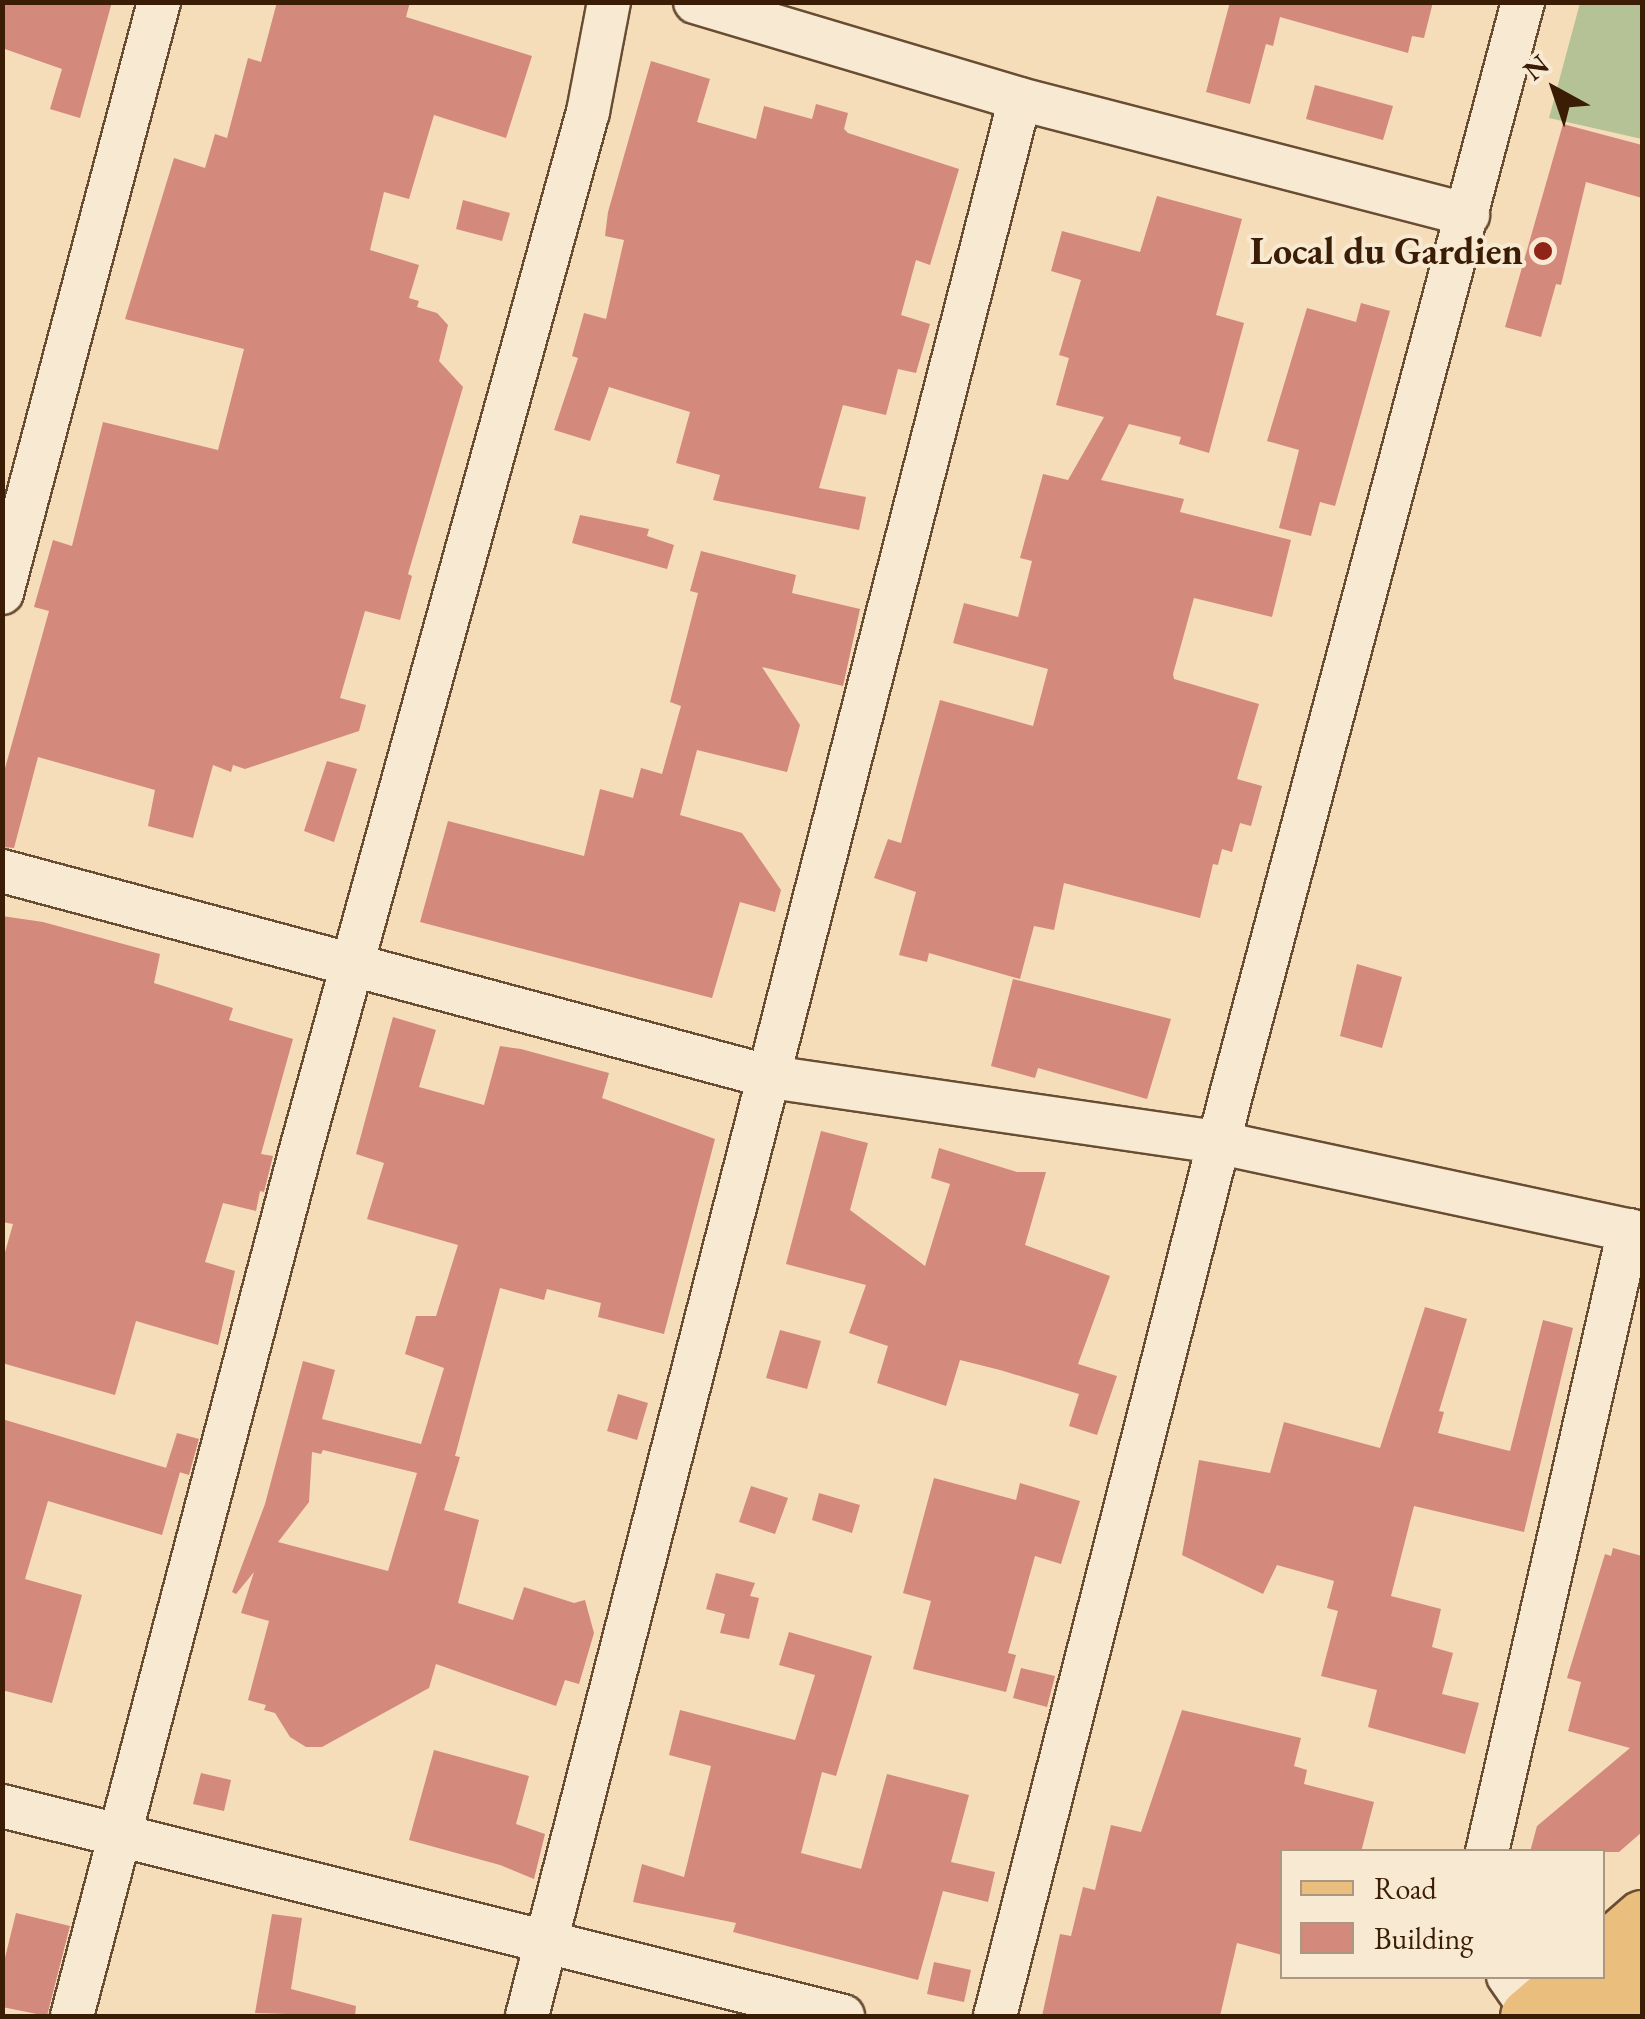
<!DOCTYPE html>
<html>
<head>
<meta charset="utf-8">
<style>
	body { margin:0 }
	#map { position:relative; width:1645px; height:2019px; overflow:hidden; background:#f5ddba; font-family:"EB Garamond",serif }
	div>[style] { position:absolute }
	.green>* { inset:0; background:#b5c295 }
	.building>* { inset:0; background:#d3897c }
	.roads { filter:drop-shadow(2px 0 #694d32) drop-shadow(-2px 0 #694d32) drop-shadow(0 2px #694d32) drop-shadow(0 -2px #694d32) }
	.minor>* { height:42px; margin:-21px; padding:0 21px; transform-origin:21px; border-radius:21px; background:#f8e9d2 }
	.primary>* { height:55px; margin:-27.5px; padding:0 27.5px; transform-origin:27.5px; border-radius:27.5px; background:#eabe7d }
	.dots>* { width:28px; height:28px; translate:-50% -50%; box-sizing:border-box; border:5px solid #f8e9d2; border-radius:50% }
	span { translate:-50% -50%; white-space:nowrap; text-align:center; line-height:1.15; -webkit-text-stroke:8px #f8e9d2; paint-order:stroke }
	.poi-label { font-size:38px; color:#3a1d04; font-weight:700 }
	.right { translate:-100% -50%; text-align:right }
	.frame { position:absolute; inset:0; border:5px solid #3a1d04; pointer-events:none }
	.legend { position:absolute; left:1280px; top:1849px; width:325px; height:130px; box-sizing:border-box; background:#f8e9d2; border:2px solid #ac9780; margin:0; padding:12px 18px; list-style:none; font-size:30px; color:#3a1d04 }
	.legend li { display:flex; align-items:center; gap:20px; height:50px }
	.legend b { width:50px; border:2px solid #ac9780 }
	.north { position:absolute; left:1505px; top:40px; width:100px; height:100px; -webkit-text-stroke:8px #f8e9d2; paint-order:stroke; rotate:320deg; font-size:28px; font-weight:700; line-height:40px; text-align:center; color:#3a1d04 }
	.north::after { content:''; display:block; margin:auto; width:35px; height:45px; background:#3a1d04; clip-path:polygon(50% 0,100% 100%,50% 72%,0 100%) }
</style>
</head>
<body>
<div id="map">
	<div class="green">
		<i style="clip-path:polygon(1580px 3px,1642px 3px,1642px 139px,1549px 118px)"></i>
	</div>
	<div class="building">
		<i style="clip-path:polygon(2px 2px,112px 2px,80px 118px,50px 109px,62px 69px,2px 48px)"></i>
		<i style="clip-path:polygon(277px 2px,410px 2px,406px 17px,532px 56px,506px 138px,434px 115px,409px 199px,384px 192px,370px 250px,419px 265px,409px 298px,419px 301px,417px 307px,437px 313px,448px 325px,439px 361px,463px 387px,408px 574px,412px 576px,400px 620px,365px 611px,340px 698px,366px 705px,359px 731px,245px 769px,233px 765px,231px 772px,213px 765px,193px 838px,148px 826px,155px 790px,38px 757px,14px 848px,2px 847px,2px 779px,49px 611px,34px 607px,53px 540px,72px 546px,103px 422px,218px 450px,244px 349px,125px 319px,174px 158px,205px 168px,215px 134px,227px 138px,248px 58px,261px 62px)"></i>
		<i style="clip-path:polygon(1230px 2px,1433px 2px,1424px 38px,1412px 36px,1408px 53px,1280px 17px,1273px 46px,1266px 44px,1250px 104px,1206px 92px)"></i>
		<i style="clip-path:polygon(651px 61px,710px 79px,697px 122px,756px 139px,764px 106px,812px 119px,816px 104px,848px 113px,844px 129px,848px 133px,959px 169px,930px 265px,916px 260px,901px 315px,930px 324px,916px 373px,898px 369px,886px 415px,843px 405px,819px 488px,866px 497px,859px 530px,713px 500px,720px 475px,676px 463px,690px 412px,609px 387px,590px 441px,554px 430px,578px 358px,572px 356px,584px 313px,606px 319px,624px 240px,605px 236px,608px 212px)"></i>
		<i style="clip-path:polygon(1315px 85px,1393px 106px,1383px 140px,1306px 119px)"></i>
		<i style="clip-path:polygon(1563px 124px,1642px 145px,1642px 198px,1586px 182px,1561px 285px,1556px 284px,1541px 337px,1505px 327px)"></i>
		<i style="clip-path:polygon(1157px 196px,1242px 219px,1216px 315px,1244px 323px,1209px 453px,1179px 444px,1181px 437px,1129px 424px,1101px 480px,1184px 499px,1180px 512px,1291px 540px,1272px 617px,1194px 598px,1173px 674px,1174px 679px,1259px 704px,1237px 779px,1262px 786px,1251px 826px,1240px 823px,1232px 852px,1222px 849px,1218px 865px,1213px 864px,1200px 918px,1064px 883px,1054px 930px,1034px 926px,1020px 979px,929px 953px,927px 962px,899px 955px,916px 892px,874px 878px,888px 839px,901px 843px,940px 700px,1033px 726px,1048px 669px,953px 643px,964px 603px,1018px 617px,1032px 561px,1020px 558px,1043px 474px,1068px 480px,1104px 417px,1056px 405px,1069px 358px,1059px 355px,1081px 280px,1051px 271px,1062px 231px,1140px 252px)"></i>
		<i style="clip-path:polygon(463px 200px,510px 213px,502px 241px,456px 229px)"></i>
		<i style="clip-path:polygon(1361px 303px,1390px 311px,1335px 506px,1320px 502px,1311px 536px,1279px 528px,1299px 450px,1267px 441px,1307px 308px,1356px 322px)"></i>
		<i style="clip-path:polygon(580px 515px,649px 529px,647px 536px,674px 545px,667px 569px,572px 543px)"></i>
		<i style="clip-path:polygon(701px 551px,796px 575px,792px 593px,860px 609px,843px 686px,762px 667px,800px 725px,787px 772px,697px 750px,680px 815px,742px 833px,781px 890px,775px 912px,740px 902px,712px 998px,420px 922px,448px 821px,584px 856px,600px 789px,633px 798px,641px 768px,662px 774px,681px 706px,670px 702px,698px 593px,690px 591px)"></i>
		<i style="clip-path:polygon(327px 761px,357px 769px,334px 842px,304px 831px)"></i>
		<i style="clip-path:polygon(2px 916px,43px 922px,160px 954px,154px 983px,233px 1008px,229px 1020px,293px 1039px,261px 1154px,273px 1156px,264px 1192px,260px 1191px,256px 1211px,223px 1203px,205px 1262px,235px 1271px,218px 1345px,136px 1321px,115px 1395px,2px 1363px,2px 1263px,13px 1224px,2px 1222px)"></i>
		<i style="clip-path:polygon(1357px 964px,1402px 977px,1382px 1048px,1340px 1036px)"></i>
		<i style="clip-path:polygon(1013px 979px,1171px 1019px,1147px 1099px,1038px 1068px,1035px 1078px,991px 1066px)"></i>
		<i style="clip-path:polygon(evenodd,393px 1017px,436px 1030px,419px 1087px,484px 1105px,500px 1046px,521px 1049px,609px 1073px,602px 1098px,715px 1139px,664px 1334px,598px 1317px,601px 1303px,547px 1289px,544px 1300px,500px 1288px,455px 1456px,460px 1457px,444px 1510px,479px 1520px,458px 1603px,513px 1620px,524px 1587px,574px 1603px,585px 1600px,594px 1633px,579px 1684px,565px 1680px,556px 1706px,436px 1664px,429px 1688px,322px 1747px,306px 1747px,290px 1737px,275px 1713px,264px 1710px,266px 1705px,248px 1700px,269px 1621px,241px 1613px,254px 1572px,236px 1594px,232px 1592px,265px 1504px,303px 1361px,335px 1370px,322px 1419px,421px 1444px,444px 1368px,405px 1354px,416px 1316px,436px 1316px,458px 1245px,367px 1219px,384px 1163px,356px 1154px,393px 1017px,323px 1450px,417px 1473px,388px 1571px,278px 1542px,309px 1502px,312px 1452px,321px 1454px,323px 1450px)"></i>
		<i style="clip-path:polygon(821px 1131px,868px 1143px,850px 1210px,925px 1266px,950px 1184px,931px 1178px,939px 1148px,1017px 1172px,1046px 1172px,1025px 1245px,1110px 1276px,1078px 1364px,1117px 1376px,1097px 1435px,1069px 1426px,1079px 1394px,1000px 1370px,960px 1360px,946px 1406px,877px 1383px,888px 1346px,849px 1333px,866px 1285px,786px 1264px)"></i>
		<i style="clip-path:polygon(1425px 1307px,1467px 1319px,1439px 1411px,1444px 1412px,1438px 1433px,1510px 1451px,1543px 1320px,1573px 1328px,1524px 1532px,1414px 1506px,1391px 1596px,1441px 1609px,1432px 1647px,1453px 1653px,1442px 1694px,1479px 1703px,1465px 1754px,1368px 1727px,1377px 1690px,1321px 1676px,1338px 1611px,1327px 1608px,1334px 1581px,1277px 1565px,1263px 1594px,1182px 1555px,1199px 1460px,1270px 1473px,1284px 1422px,1380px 1448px)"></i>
		<i style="clip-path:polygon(780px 1330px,821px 1341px,807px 1389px,766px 1378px)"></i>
		<i style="clip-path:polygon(618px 1394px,648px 1403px,637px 1440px,607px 1431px)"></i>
		<i style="clip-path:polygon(2px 1419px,180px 1472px,162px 1535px,48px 1501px,25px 1579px,82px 1595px,52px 1703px,2px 1690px)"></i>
		<i style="clip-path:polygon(177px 1433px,199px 1439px,189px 1475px,166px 1468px)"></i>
		<i style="clip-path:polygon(934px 1478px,1016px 1500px,1020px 1483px,1080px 1501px,1061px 1564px,1035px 1556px,1008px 1653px,1016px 1655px,1006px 1692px,913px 1669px,931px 1601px,903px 1593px)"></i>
		<i style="clip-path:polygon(751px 1486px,788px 1498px,775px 1534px,739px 1522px)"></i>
		<i style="clip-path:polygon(819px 1493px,860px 1505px,852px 1533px,812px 1520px)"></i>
		<i style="clip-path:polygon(1613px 1548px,1642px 1556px,1642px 1832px,1619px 1852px,1530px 1852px,1537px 1826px,1630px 1748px,1568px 1731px,1581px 1682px,1567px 1678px,1605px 1554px,1611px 1556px)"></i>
		<i style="clip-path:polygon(716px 1573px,755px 1583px,750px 1596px,759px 1598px,749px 1639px,720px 1633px,725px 1614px,706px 1609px)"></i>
		<i style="clip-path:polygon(789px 1632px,872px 1656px,836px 1776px,822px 1772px,801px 1853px,861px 1869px,887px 1774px,969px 1795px,951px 1862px,995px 1872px,988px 1902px,943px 1891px,918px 1980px,733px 1932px,736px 1923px,633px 1902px,642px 1864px,684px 1877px,711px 1766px,669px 1755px,680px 1710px,795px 1740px,815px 1675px,779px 1665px)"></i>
		<i style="clip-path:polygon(1021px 1668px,1055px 1676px,1047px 1707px,1013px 1698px)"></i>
		<i style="clip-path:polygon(1182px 1710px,1301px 1738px,1294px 1766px,1307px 1770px,1304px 1784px,1374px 1802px,1361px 1852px,1282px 1852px,1282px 1955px,1237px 1943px,1220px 2016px,1042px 2016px,1060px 1934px,1071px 1936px,1083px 1887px,1095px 1890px,1111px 1825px,1141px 1832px)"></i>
		<i style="clip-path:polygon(434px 1750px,529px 1776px,516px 1824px,545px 1834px,534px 1879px,500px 1865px,409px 1840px)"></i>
		<i style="clip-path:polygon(201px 1773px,231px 1780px,224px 1811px,193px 1804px)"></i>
		<i style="clip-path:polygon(16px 1913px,70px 1926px,47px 2016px,2px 2007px,2px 1970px)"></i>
		<i style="clip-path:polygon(272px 1914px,302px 1918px,291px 1989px,356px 2006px,355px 2016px,255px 2013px)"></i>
		<i style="clip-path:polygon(934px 1962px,971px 1970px,964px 2002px,927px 1994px)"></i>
	</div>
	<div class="roads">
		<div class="minor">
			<i style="left:695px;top:2px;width:339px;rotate:16.6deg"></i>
			<i style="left:1020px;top:99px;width:463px;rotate:14.5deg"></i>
			<i style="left:2px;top:593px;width:611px;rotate:-75.12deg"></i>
			<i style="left:2px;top:871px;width:796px;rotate:15deg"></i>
			<i style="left:771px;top:1077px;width:455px;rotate:8.3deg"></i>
			<i style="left:1221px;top:1143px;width:431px;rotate:12.1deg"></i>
			<i style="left:2px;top:1806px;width:867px;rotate:14.02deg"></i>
			<i style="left:1487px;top:1852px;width:638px;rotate:-77.14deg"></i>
			<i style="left:1508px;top:1976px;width:44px;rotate:55.2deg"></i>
			<i style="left:72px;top:2016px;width:893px;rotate:-75.2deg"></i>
			<i style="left:300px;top:1153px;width:1080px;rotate:-74.54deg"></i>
			<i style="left:588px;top:112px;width:112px;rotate:-79.2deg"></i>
			<i style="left:527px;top:2016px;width:1979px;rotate:-75.58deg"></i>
			<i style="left:995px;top:2016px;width:955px;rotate:-75.63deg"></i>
			<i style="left:1232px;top:1091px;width:1127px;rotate:-75.04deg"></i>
		</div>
		<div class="primary">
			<i style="left:1602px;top:1953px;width:53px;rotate:-41.2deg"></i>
			<i style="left:1528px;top:2016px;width:62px;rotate:-40.4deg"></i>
			<i style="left:1598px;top:2016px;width:58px;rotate:-40.8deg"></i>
		</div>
	</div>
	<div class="dots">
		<i style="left:1543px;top:251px;background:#8f2418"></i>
	</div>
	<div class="poi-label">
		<span class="right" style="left:1523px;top:251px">Local du Gardien</span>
	</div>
	<div class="frame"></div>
	<ul class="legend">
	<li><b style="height:12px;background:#eabe7d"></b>Road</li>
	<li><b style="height:28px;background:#d3897c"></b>Building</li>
	</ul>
	<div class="north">N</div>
</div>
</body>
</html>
